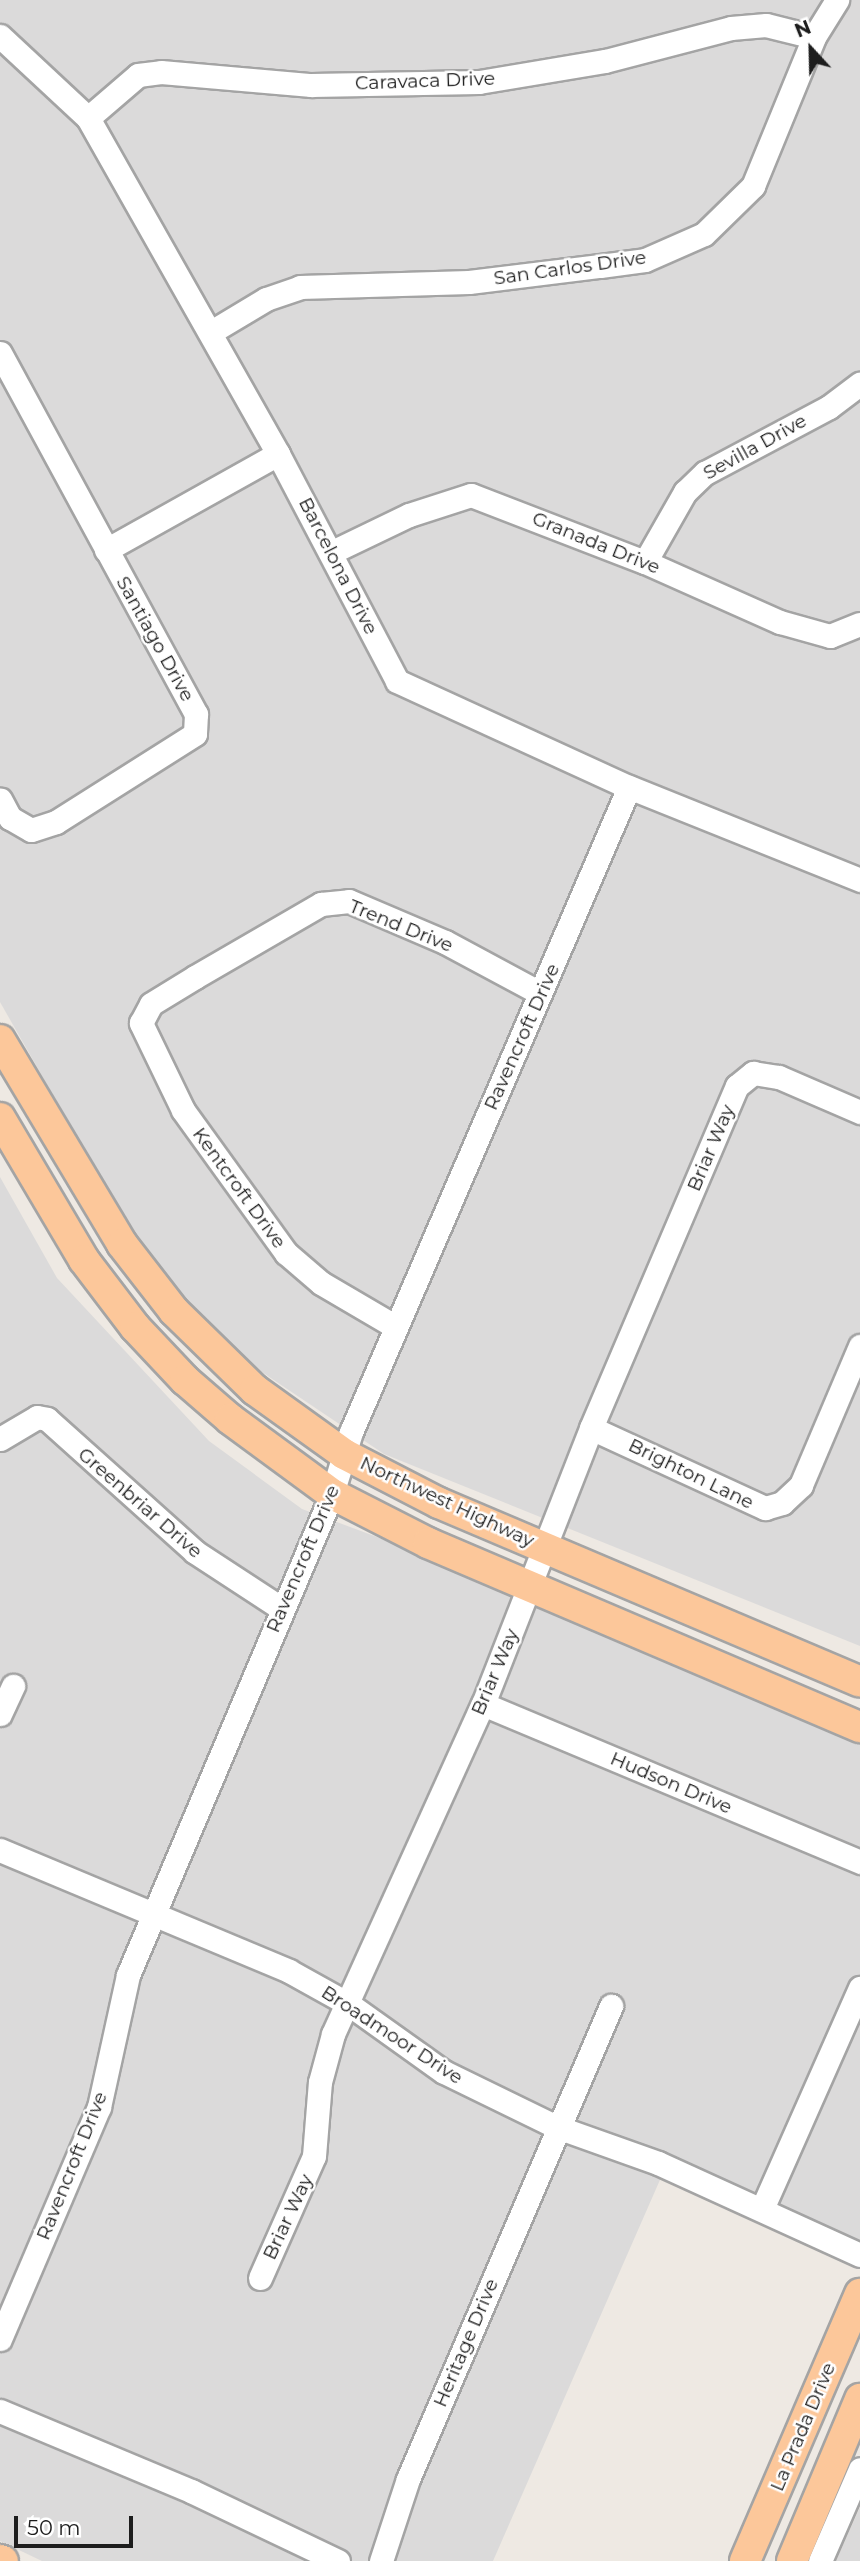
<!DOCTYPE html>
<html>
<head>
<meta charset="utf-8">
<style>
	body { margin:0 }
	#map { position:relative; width:860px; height:2561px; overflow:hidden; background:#eee9e3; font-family:Montserrat,sans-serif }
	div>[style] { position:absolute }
	.residential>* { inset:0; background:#dbdada }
	.roads { filter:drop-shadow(2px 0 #a4a4a4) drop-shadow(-2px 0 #a4a4a4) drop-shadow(0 2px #a4a4a4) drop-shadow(0 -2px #a4a4a4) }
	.minor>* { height:23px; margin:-11.5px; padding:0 11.5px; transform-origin:11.5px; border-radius:11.5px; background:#fff }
	.major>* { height:30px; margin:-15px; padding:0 15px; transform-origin:15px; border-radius:15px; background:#fcc79a }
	span { translate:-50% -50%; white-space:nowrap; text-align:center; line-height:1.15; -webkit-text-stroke:5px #fff; paint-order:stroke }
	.street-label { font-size:19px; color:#1d1d1d }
	.north { position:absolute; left:776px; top:14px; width:70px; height:70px; -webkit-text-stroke:5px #fff; paint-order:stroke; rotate:338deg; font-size:19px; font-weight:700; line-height:28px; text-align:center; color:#1d1d1d }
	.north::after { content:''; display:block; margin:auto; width:24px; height:32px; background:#1d1d1d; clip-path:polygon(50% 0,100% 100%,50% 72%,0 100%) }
	.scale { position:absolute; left:14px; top:2516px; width:119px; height:32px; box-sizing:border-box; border:4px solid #1d1d1d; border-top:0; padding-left:9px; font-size:21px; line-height:24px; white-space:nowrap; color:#1d1d1d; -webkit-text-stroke:5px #fff; paint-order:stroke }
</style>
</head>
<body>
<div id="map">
	<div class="residential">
		<i style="clip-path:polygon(0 0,860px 0,860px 1646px,384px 1454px,247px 1362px,174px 1290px,127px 1225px,0 1002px)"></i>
		<i style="clip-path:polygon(0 1177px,57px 1278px,209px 1441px,302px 1509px,401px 1546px,860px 1743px,860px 2241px,670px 2157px,493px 2561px,42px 2561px,0 2541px)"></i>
		<i style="clip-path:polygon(860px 2507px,860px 2561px,836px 2561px)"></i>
	</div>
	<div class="roads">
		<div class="minor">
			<i style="left:0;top:36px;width:120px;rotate:43deg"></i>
			<i style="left:88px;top:118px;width:386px;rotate:60.5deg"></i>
			<i style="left:278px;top:454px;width:256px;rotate:62.3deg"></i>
			<i style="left:397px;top:681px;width:255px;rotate:24.6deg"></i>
			<i style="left:629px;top:787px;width:249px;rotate:21.9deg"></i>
			<i style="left:88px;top:118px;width:66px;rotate:-40.7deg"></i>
			<i style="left:138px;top:75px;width:23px;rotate:-7deg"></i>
			<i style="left:161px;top:72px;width:151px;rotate:5deg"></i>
			<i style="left:311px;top:85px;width:168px;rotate:-1deg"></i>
			<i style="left:479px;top:82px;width:128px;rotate:-9.5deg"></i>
			<i style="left:605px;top:61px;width:130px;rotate:-14.7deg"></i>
			<i style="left:731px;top:28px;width:35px;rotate:-5deg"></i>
			<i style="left:766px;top:25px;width:49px;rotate:14deg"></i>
			<i style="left:211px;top:332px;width:64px;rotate:-31deg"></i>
			<i style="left:266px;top:299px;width:36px;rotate:-19deg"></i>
			<i style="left:300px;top:287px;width:169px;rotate:-1.7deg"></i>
			<i style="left:469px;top:282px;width:132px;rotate:-7deg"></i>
			<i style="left:600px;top:266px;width:45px;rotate:-7.6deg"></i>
			<i style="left:645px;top:260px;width:64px;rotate:-23.8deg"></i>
			<i style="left:704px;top:234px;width:69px;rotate:-44.4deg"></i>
			<i style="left:753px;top:186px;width:161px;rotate:-67.7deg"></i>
			<i style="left:814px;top:37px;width:44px;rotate:-58.1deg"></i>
			<i style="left:0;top:353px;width:411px;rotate:61.5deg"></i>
			<i style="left:196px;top:714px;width:20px;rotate:93deg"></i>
			<i style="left:195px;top:734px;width:165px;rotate:147.7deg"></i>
			<i style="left:56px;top:822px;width:26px;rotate:162deg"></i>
			<i style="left:31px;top:830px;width:24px;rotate:-150deg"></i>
			<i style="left:10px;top:818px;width:21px;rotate:-118deg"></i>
			<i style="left:106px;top:550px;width:197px;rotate:-29.2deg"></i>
			<i style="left:332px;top:552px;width:85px;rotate:-25.7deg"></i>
			<i style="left:409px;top:515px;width:65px;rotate:-17.9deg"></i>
			<i style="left:471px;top:495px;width:186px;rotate:21.1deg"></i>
			<i style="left:645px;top:562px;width:148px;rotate:24deg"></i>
			<i style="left:780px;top:622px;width:52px;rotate:15.6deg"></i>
			<i style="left:830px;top:636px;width:32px;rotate:-22deg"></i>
			<i style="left:645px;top:562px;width:81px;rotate:-60.3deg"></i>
			<i style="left:685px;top:492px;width:28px;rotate:-44deg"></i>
			<i style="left:705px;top:473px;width:140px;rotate:-28deg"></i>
			<i style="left:829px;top:407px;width:39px;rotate:-37deg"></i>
			<i style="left:396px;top:1327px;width:87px;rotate:-149.6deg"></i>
			<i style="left:321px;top:1283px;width:46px;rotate:-139.4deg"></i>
			<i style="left:286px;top:1253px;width:176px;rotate:-125.8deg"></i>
			<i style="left:183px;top:1110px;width:97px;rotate:-115.8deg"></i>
			<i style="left:141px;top:1023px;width:21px;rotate:-62deg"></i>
			<i style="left:151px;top:1004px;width:52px;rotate:-31.5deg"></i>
			<i style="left:195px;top:977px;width:146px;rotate:-30.1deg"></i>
			<i style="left:321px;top:904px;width:28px;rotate:-6deg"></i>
			<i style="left:349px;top:901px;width:104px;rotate:23.1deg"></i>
			<i style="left:445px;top:942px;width:108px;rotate:28.2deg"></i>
			<i style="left:591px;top:1428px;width:192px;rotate:24.7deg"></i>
			<i style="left:765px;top:1508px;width:18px;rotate:-16deg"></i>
			<i style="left:782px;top:1503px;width:26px;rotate:-43deg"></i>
			<i style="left:801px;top:1485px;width:151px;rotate:-67deg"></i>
			<i style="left:0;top:1439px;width:43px;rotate:-30.7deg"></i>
			<i style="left:37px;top:1417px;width:10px;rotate:11deg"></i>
			<i style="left:47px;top:1419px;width:199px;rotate:41.9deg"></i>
			<i style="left:195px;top:1552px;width:104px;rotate:33.2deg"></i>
			<i style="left:483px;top:1704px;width:409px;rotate:22.7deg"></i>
			<i style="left:0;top:1714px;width:31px;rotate:-65deg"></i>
			<i style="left:0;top:1850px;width:313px;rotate:22.7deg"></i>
			<i style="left:289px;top:1971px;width:70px;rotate:29.1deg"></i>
			<i style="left:350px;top:2005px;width:115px;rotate:35.5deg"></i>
			<i style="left:444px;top:2072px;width:126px;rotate:26deg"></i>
			<i style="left:557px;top:2127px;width:107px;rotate:19.6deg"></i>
			<i style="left:658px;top:2163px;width:222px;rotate:24.5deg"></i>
			<i style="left:762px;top:2209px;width:242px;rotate:-66.1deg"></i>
			<i style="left:260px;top:2278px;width:133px;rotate:-66.1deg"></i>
			<i style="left:314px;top:2156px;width:74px;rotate:-85.4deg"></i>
			<i style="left:320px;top:2082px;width:50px;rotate:-74.8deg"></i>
			<i style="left:333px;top:2034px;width:362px;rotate:-65.6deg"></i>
			<i style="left:483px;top:1704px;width:296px;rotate:-68.6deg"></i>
			<i style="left:591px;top:1428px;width:372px;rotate:-66.9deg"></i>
			<i style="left:737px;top:1086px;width:21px;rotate:-39deg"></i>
			<i style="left:753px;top:1073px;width:26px;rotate:9deg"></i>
			<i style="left:779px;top:1077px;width:88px;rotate:23.4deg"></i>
			<i style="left:0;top:2339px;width:252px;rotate:-66.9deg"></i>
			<i style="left:99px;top:2107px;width:135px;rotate:-77.6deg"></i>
			<i style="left:128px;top:1975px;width:522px;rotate:-67.02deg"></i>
			<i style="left:332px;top:1494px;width:65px;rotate:-73deg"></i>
			<i style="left:351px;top:1432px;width:702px;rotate:-66.68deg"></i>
			<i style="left:0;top:2411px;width:207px;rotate:22.7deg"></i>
			<i style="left:191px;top:2491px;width:163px;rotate:25.5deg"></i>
			<i style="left:381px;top:2561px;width:86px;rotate:-71.8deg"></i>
			<i style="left:408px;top:2479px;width:515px;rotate:-66.77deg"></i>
			<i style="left:820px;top:2561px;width:100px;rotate:-66.5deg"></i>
		</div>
		<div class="major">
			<i style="left:0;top:1040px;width:238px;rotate:59.1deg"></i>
			<i style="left:122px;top:1244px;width:85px;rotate:52.2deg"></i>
			<i style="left:174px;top:1311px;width:113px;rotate:44.3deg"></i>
			<i style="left:255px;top:1390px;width:110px;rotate:35.7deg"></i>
			<i style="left:344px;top:1454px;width:107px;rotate:27.3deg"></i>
			<i style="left:439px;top:1503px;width:457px;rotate:23deg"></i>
			<i style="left:0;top:1118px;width:165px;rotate:59.4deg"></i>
			<i style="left:84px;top:1260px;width:84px;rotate:52.7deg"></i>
			<i style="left:135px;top:1327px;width:73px;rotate:46.7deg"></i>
			<i style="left:185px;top:1380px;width:60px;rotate:40.9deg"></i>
			<i style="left:230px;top:1419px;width:127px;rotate:36.3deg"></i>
			<i style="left:332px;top:1494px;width:108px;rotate:27deg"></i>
			<i style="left:428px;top:1543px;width:470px;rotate:23.1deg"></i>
			<i style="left:0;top:2560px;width:3px;rotate:18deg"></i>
			<i style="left:745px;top:2561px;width:291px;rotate:-66.7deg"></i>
			<i style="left:792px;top:2561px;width:176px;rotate:-67.2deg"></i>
		</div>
	</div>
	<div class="street-label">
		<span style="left:425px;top:81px;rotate:-2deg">Caravaca Drive</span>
		<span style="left:570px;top:268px;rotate:-8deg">San Carlos Drive</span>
		<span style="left:755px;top:447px;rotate:-29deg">Sevilla Drive</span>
		<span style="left:596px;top:543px;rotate:22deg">Granada Drive</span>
		<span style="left:338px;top:566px;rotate:63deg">Barcelona Drive</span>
		<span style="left:155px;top:639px;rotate:61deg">Santiago Drive</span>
		<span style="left:401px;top:926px;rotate:22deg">Trend Drive</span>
		<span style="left:522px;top:1037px;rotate:-66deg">Ravencroft Drive</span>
		<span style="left:711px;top:1148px;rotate:-67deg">Briar Way</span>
		<span style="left:239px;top:1188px;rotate:54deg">Kentcroft Drive</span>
		<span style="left:691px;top:1474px;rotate:26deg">Brighton Lane</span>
		<span style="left:447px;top:1502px;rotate:25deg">Northwest Highway</span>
		<span style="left:140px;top:1503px;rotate:41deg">Greenbriar Drive</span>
		<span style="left:303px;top:1559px;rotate:-67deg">Ravencroft Drive</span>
		<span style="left:495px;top:1672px;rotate:-67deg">Briar Way</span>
		<span style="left:671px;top:1783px;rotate:23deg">Hudson Drive</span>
		<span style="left:392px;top:2035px;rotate:33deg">Broadmoor Drive</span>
		<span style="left:72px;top:2166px;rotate:-68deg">Ravencroft Drive</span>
		<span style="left:288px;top:2217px;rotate:-65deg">Briar Way</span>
		<span style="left:466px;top:2343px;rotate:-67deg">Heritage Drive</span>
		<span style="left:803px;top:2427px;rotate:-67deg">La Prada Drive</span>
	</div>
	<div class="north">N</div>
	<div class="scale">50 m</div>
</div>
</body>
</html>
